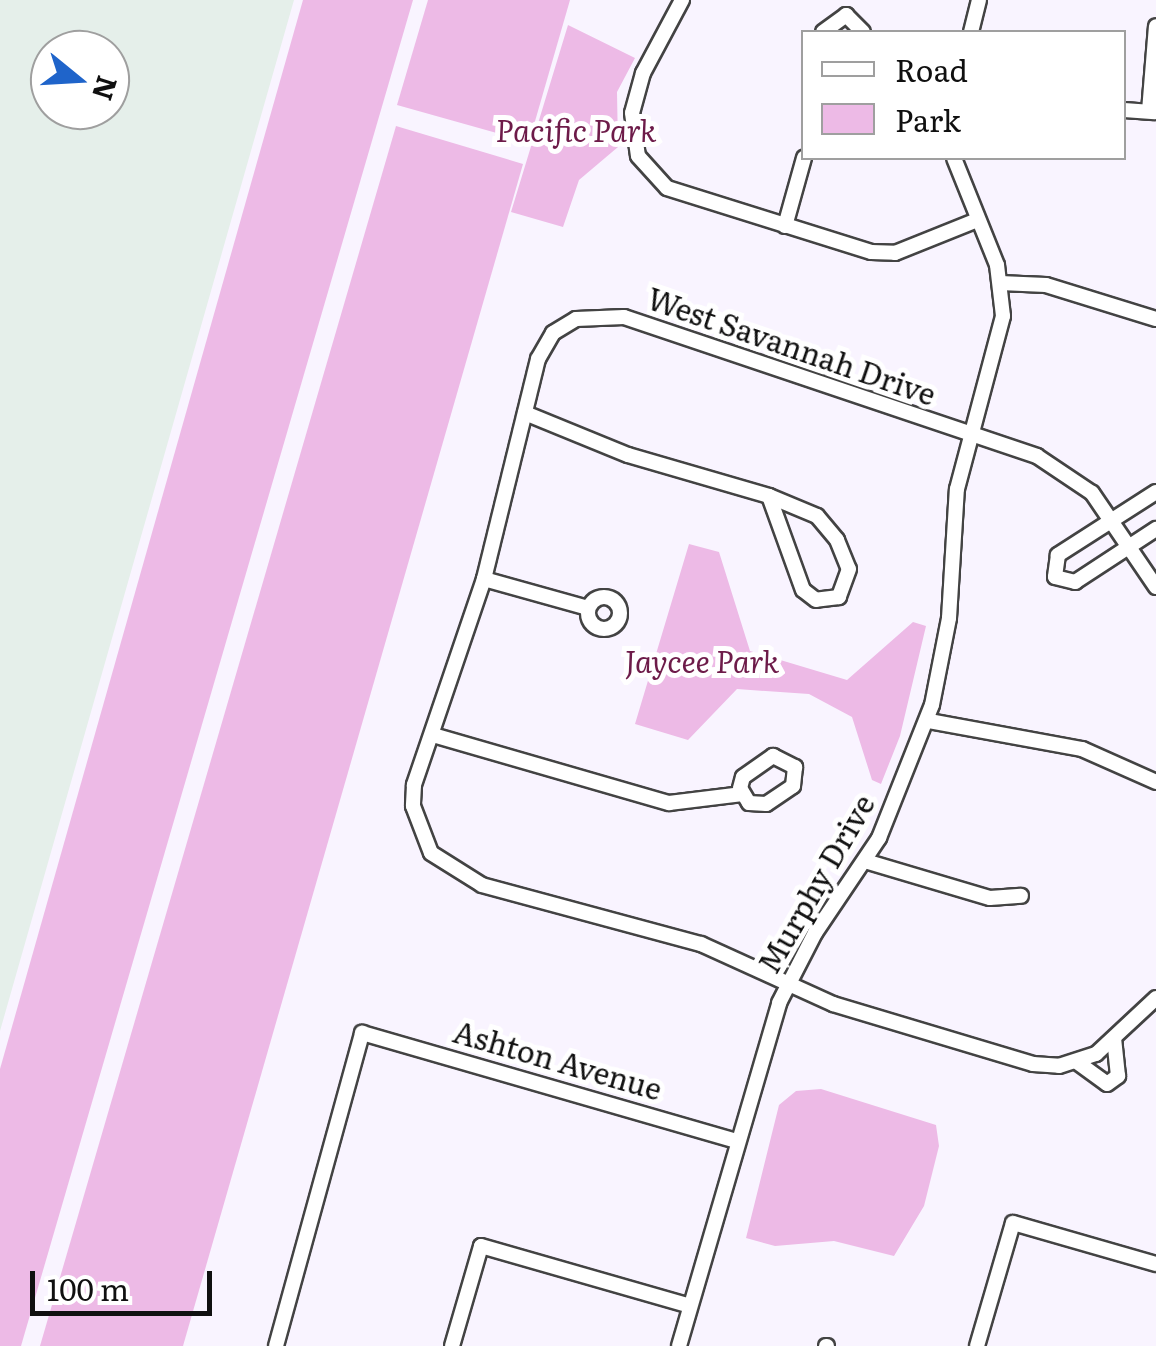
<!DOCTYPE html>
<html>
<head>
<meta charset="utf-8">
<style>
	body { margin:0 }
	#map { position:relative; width:1156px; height:1346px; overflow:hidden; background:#f9f4ff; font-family:Literata,serif }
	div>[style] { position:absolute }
	.industrial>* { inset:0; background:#e5efea }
	.green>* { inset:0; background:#edbae6 }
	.roads { filter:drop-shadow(2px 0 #434343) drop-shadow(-2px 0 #434343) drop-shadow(0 2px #434343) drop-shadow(0 -2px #434343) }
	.street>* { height:14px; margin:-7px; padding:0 7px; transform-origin:7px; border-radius:7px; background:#fff }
	.street>.ring { margin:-7px; padding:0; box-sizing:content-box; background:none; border:14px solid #fff; border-radius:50% }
	span { translate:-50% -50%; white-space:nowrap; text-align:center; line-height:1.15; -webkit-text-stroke:10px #fff; paint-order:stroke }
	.park-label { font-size:30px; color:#6d1b49; font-style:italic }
	.street-label { font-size:30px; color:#101010 }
	.legend { position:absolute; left:801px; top:30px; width:325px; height:130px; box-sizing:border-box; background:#fff; border:2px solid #9f9f9f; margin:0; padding:12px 18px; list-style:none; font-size:30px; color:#101010 }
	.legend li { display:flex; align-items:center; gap:20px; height:50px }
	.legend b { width:50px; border:2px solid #9f9f9f }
	.north { position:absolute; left:30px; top:30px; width:100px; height:100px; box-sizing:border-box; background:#fff; border:2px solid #9f9f9f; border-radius:50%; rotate:108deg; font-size:28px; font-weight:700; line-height:40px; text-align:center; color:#101010 }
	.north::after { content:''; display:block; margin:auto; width:35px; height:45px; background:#1f64ca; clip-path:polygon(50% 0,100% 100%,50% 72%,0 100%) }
	.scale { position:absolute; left:30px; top:1271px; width:182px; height:45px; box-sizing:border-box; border:5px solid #101010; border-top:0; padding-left:12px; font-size:30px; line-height:35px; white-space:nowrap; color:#101010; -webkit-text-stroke:8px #fff; paint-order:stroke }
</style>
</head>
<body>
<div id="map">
	<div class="industrial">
		<i style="clip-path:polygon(evenodd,0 0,294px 0,0 1031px,0 0,50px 50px,110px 50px,110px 110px,50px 110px,50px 50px)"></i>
	</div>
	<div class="green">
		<i style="clip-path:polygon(303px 0,413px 0,21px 1346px,0 1346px,0 1069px)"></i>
		<i style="clip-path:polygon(428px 0,570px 0,529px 142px,397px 105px)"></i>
		<i style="clip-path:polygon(568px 25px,635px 58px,617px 92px,618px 147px,579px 180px,563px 227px,511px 212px)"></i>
		<i style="clip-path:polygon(396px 126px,523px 164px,183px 1346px,40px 1346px)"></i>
		<i style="clip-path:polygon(689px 544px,719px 552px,750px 651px,847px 680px,913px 622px,926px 626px,900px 736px,881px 784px,872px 780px,852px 717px,809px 694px,737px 689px,688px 740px,635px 724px)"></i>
		<i style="clip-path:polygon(821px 1089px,936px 1125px,939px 1146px,924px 1206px,894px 1256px,834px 1241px,775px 1246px,746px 1238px,779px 1105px,796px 1091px)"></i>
	</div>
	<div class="roads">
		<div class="street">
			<i style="left:682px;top:0;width:83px;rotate:118.1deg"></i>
			<i style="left:643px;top:73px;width:41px;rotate:105.4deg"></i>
			<i style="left:632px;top:113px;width:43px;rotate:82.1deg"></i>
			<i style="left:638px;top:156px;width:43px;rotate:47.8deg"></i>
			<i style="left:667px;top:188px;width:214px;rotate:17.4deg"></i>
			<i style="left:871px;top:252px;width:24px;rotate:2deg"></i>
			<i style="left:895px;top:253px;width:88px;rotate:-21.9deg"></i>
			<i style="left:823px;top:32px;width:29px;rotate:-36deg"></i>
			<i style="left:846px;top:15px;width:24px;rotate:45deg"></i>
			<i style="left:971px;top:32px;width:33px;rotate:-76deg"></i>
			<i style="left:1124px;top:110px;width:31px;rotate:4deg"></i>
			<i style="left:1149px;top:111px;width:85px;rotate:-85.3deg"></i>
			<i style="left:785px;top:226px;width:71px;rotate:-74.4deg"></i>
			<i style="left:1000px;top:283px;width:46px;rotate:2.5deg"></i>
			<i style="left:1046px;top:285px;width:115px;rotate:17.2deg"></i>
			<i style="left:525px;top:413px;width:111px;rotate:22.2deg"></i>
			<i style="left:628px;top:455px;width:147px;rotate:16.2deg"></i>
			<i style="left:769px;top:496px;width:52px;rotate:22.6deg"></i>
			<i style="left:817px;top:516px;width:31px;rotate:50deg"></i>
			<i style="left:837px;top:540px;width:31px;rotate:68deg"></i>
			<i style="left:849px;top:569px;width:30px;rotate:110deg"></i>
			<i style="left:839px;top:597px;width:23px;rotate:173deg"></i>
			<i style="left:816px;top:600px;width:16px;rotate:-142deg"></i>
			<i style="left:803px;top:590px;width:100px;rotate:-109.9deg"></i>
			<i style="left:1156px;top:492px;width:117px;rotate:147.3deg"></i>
			<i style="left:1058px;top:555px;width:22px;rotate:98deg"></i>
			<i style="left:1055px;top:577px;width:21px;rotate:14deg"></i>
			<i style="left:1075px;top:582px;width:97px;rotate:-33.2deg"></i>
			<i style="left:484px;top:579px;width:108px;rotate:15.6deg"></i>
			<i style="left:1156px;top:587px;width:114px;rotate:-124.2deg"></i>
			<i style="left:1092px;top:493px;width:66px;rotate:-146.1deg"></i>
			<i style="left:1037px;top:456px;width:436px;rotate:-161.4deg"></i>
			<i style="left:624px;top:317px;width:48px;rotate:177.6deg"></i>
			<i style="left:576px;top:319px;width:27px;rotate:149deg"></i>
			<i style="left:553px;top:333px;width:30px;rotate:120deg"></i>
			<i style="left:538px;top:359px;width:227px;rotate:103.8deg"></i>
			<i style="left:484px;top:579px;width:218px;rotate:108.8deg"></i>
			<i style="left:414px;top:785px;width:21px;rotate:93deg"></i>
			<i style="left:413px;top:806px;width:50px;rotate:69deg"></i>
			<i style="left:431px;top:853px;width:60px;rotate:32.1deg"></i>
			<i style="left:482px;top:885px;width:227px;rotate:15.1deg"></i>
			<i style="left:701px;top:944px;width:145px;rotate:24.4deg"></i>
			<i style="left:833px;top:1004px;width:209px;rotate:16.7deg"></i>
			<i style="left:1033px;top:1064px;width:26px;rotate:4deg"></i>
			<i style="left:1059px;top:1066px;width:39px;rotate:-18deg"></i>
			<i style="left:1096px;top:1054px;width:82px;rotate:-43deg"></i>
			<i class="ring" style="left:588px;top:597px;width:18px;height:18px"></i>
			<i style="left:929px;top:721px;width:156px;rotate:10.4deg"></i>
			<i style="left:1082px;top:749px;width:81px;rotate:24deg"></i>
			<i style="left:433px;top:735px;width:246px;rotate:16.1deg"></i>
			<i style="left:669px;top:803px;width:74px;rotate:-7deg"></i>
			<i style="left:773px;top:756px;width:25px;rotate:27deg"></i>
			<i style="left:795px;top:767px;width:19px;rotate:96deg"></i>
			<i style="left:793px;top:786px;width:32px;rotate:146deg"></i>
			<i style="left:766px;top:804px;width:17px;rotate:-177deg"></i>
			<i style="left:749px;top:803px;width:17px;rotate:-121deg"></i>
			<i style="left:740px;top:788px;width:11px;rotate:-75deg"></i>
			<i style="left:743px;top:777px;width:37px;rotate:-35deg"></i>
			<i style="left:865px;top:861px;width:130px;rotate:16.5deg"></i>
			<i style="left:990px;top:898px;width:31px;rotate:-4deg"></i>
			<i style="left:1077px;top:1062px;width:37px;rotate:36deg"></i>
			<i style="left:1107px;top:1084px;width:14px;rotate:-36deg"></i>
			<i style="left:1118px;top:1076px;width:37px;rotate:-96deg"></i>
			<i style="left:276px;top:1346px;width:325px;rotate:-74.6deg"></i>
			<i style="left:362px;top:1033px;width:390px;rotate:16.1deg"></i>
			<i style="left:452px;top:1346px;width:104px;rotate:-73.8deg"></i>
			<i style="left:481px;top:1246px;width:217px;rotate:16deg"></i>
			<i style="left:679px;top:1346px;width:357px;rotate:-73.7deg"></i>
			<i style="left:779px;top:1003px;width:79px;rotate:-62.8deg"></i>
			<i style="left:815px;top:933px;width:115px;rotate:-56deg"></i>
			<i style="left:879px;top:838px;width:143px;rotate:-68.3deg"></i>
			<i style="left:932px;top:705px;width:89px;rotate:-78.9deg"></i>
			<i style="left:949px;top:618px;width:129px;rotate:-86.5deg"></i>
			<i style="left:957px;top:489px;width:179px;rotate:-75.1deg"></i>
			<i style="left:1003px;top:316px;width:51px;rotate:-96.7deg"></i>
			<i style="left:997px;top:265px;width:115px;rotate:-111.9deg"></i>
			<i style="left:826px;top:1346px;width:1px"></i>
			<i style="left:977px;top:1346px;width:128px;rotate:-73.7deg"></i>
			<i style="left:1013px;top:1223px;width:149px;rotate:16deg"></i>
		</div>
	</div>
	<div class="park-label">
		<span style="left:576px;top:129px">Pacific Park</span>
		<span style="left:702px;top:660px">Jaycee Park</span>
	</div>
	<div class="street-label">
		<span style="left:792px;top:345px;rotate:19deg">West Savannah Drive</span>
		<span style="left:815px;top:883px;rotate:-60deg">Murphy Drive</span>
		<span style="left:558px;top:1059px;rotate:16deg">Ashton Avenue</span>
	</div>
	<ul class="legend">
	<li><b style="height:12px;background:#fff"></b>Road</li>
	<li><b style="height:28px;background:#edbae6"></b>Park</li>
	</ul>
	<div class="north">N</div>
	<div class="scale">100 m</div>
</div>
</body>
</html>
